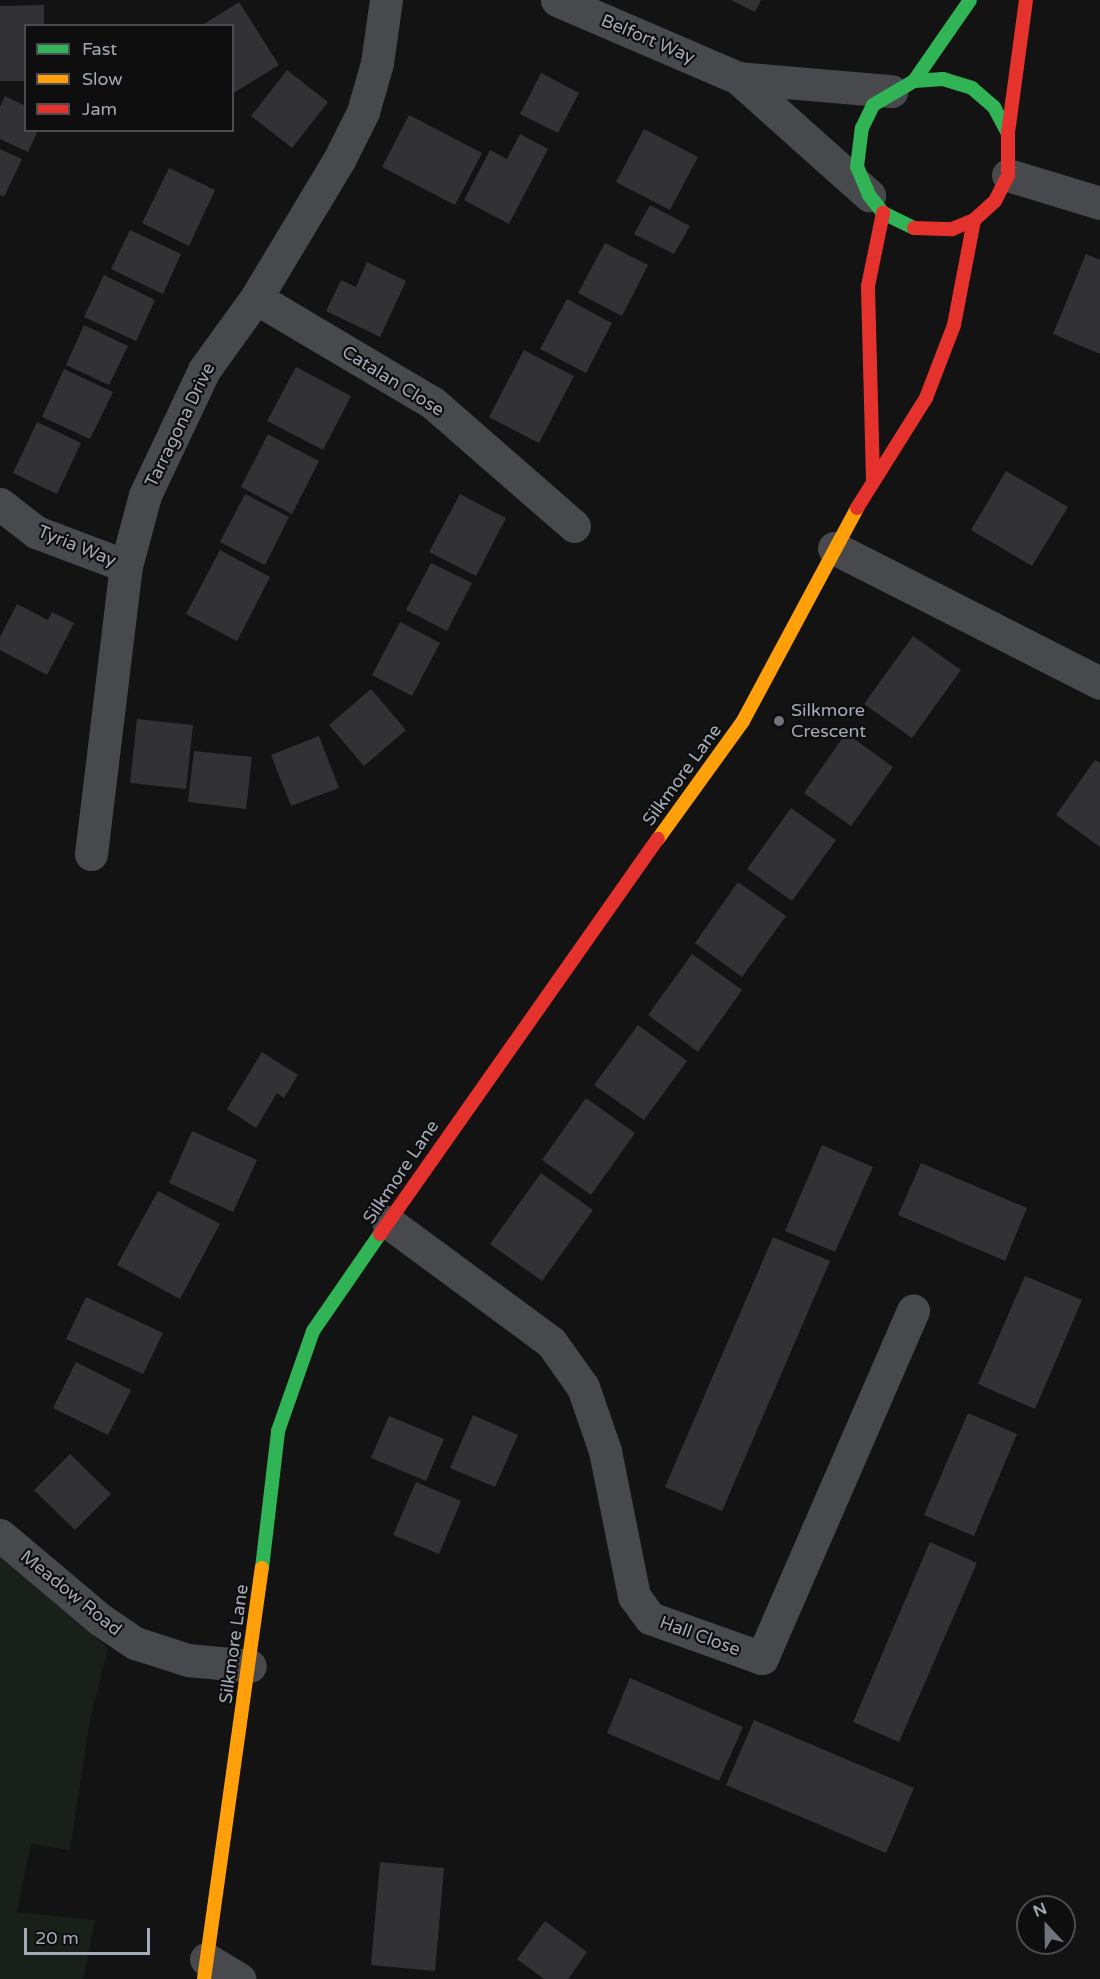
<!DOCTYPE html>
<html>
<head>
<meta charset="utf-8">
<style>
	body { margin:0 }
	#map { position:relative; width:1100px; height:1979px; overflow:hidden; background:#131313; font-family:"Varela Round",sans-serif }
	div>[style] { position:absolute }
	.green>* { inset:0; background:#19201a }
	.building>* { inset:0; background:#323234 }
	.street>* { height:33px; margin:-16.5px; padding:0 16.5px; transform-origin:16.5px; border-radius:16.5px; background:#47494c }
	.fast>* { height:14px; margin:-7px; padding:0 7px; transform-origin:7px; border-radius:7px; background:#30b455 }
	.slow>* { height:14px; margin:-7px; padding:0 7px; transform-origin:7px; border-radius:7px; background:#ff9f0a }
	.jam>* { height:14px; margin:-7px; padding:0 7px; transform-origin:7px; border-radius:7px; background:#e5322d }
	.dots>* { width:16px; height:16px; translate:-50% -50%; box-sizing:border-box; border:3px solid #0e0e0f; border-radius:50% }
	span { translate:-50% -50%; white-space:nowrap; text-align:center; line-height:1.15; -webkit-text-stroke:4.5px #0e0e0f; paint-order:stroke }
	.street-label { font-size:18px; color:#a3a9b6 }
	.poi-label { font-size:18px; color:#a3a9b6 }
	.left { translate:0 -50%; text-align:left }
	.legend { position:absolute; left:24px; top:24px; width:210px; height:108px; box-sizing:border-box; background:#0e0e0f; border:2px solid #4a4c52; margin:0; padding:8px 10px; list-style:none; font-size:18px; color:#a3a9b6 }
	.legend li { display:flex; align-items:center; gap:12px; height:30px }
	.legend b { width:30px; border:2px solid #4a4c52 }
	.north { position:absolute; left:1016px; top:1895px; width:60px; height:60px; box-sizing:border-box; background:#0e0e0f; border:2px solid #4a4c52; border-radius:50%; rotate:338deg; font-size:16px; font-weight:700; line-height:24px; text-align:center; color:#a3a9b6 }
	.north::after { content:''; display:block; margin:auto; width:21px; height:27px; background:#71747d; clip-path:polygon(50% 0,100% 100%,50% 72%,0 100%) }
	.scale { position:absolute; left:24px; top:1928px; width:126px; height:27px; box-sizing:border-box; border:3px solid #a3a9b6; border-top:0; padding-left:8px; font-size:18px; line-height:21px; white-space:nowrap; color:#a3a9b6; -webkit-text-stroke:4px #0e0e0f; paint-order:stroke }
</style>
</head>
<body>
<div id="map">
	<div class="green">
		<i style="clip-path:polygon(0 1553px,108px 1648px,90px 1720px,70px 1850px,31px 1844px,17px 1912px,95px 1920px,83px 1979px,0 1979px)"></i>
	</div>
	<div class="building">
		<i style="clip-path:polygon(731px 0,761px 0,755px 12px)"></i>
		<i style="clip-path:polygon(239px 2px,279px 65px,232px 94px,232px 26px,201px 26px)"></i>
		<i style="clip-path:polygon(44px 5px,44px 26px,26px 26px,26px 81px,0 81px,0 6px)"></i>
		<i style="clip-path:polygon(287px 70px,328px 102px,292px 148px,251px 116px)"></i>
		<i style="clip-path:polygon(541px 73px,579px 93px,558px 133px,520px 114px)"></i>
		<i style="clip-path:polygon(5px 96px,26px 106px,26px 130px,38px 130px,28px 152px,0 139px,0 107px)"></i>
		<i style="clip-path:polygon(409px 115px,482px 153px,455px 205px,382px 167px)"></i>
		<i style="clip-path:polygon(644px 129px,698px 157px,670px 210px,616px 182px)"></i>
		<i style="clip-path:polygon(520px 134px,548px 149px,509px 224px,464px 200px,490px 150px,507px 159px)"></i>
		<i style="clip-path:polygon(0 149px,22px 159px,4px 197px,0 195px)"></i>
		<i style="clip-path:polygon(169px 168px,215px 190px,189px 246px,142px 223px)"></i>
		<i style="clip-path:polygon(650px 205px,690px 226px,674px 254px,634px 234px)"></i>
		<i style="clip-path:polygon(130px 230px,181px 254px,163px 294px,111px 269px)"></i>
		<i style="clip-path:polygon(605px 243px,648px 265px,622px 316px,578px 293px)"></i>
		<i style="clip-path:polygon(1086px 254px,1100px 260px,1100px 354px,1053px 334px)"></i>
		<i style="clip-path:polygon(367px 262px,406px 281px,380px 337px,326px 311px,341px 280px,356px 287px)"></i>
		<i style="clip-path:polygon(104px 275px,155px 300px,136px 341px,84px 317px)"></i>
		<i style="clip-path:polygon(567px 299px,612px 323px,586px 373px,540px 349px)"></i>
		<i style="clip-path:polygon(84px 325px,128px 346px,109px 385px,66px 365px)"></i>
		<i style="clip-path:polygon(524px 350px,574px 376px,539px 443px,489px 417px)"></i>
		<i style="clip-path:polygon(296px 367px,351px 396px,323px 450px,267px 421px)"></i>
		<i style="clip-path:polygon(64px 369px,113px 392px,90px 439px,42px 417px)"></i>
		<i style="clip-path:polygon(37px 422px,81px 443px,57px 494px,13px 473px)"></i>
		<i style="clip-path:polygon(268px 434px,319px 461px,292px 514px,241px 487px)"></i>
		<i style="clip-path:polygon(1006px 471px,1068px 507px,1032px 566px,971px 530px)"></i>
		<i style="clip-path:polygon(245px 494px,289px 517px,265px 565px,220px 542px)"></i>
		<i style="clip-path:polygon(460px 494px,506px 518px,476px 576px,429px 552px)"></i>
		<i style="clip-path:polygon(220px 550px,270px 577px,237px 641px,186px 614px)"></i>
		<i style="clip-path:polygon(431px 563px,472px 583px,447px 631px,406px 610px)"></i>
		<i style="clip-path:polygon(17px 604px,48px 620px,52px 612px,74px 623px,47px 675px,0 650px,0 637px)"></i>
		<i style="clip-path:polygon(400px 622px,440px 643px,412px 696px,372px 675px)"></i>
		<i style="clip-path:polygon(913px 636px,961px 670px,912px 738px,864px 704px)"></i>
		<i style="clip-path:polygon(371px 689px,406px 730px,364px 766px,329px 725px)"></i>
		<i style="clip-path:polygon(137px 719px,193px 725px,186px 789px,130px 783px)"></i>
		<i style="clip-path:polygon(846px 733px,893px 767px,851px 826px,804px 793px)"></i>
		<i style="clip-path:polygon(319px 736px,339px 788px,291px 806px,271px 755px)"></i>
		<i style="clip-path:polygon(194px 751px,252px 757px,246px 809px,188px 802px)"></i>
		<i style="clip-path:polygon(1095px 760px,1100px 763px,1100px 847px,1056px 815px)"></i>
		<i style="clip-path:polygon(791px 808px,836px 840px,792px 901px,747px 869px)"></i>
		<i style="clip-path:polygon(738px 882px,786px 916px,742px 977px,695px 943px)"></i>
		<i style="clip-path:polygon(692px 954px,742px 990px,698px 1052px,648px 1015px)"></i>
		<i style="clip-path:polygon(638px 1025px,687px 1061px,644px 1120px,594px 1085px)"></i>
		<i style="clip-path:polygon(262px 1052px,298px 1075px,284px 1098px,277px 1093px,256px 1128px,227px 1109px)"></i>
		<i style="clip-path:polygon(586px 1098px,635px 1133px,591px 1195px,542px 1160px)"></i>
		<i style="clip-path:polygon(192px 1131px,257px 1160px,233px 1212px,169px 1183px)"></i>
		<i style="clip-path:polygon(822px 1145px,873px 1167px,835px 1252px,785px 1231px)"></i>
		<i style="clip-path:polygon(921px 1163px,1027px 1208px,1005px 1261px,898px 1215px)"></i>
		<i style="clip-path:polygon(541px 1173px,593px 1210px,542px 1281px,490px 1244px)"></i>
		<i style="clip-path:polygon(158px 1191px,220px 1224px,180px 1299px,117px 1265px)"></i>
		<i style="clip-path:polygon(773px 1237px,830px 1261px,722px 1511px,665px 1487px)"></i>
		<i style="clip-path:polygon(1025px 1276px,1082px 1300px,1035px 1409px,978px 1384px)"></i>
		<i style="clip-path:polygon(86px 1297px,163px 1333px,143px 1374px,66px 1339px)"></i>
		<i style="clip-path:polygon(76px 1362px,131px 1390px,108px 1435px,53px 1408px)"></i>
		<i style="clip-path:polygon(968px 1413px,1017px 1434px,974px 1536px,924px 1515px)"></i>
		<i style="clip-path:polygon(473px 1415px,518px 1435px,495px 1487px,450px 1468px)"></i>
		<i style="clip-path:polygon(389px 1416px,444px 1439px,426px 1481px,371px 1458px)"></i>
		<i style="clip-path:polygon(70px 1454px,111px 1494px,75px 1530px,34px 1490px)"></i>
		<i style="clip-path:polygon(416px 1482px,461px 1501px,439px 1554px,393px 1535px)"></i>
		<i style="clip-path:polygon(930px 1542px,977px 1563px,899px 1742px,853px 1722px)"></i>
		<i style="clip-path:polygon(630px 1678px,743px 1727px,719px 1781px,607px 1733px)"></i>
		<i style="clip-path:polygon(754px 1720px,914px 1788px,886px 1853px,726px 1785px)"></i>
		<i style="clip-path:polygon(380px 1862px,444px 1868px,435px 1971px,371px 1965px)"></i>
		<i style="clip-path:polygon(545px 1921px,587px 1952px,568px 1979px,544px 1979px,517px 1959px)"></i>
	</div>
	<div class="street">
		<i style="left:557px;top:0;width:197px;rotate:23.3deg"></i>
		<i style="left:738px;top:78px;width:154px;rotate:4.9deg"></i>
		<i style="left:738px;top:78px;width:176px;rotate:41.8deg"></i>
		<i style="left:1008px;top:175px;width:96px;rotate:16.9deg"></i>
		<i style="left:256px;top:298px;width:206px;rotate:30.7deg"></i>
		<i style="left:433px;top:403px;width:187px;rotate:41.1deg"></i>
		<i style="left:0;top:504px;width:46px;rotate:37.9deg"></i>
		<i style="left:36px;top:532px;width:96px;rotate:20.7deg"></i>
		<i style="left:834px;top:548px;width:298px;rotate:26.9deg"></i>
		<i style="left:91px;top:854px;width:290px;rotate:-83.1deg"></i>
		<i style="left:126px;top:566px;width:73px;rotate:-75deg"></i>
		<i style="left:145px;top:495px;width:138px;rotate:-64.7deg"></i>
		<i style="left:204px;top:370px;width:89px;rotate:-54.2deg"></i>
		<i style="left:256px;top:298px;width:161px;rotate:-59deg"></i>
		<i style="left:339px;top:160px;width:54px;rotate:-63.4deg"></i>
		<i style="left:363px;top:112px;width:51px;rotate:-74.1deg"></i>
		<i style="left:377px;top:63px;width:64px;rotate:-81.9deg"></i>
		<i style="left:388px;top:1222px;width:202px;rotate:36.4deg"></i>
		<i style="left:551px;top:1342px;width:55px;rotate:54.6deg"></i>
		<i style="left:583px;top:1387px;width:68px;rotate:71deg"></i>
		<i style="left:605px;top:1451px;width:148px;rotate:78.7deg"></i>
		<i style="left:634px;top:1596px;width:27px;rotate:54deg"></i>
		<i style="left:650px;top:1618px;width:119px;rotate:19.7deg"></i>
		<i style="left:762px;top:1658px;width:379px;rotate:-66.5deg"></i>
		<i style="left:0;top:1535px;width:132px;rotate:40.1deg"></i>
		<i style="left:101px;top:1620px;width:41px;rotate:34.1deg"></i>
		<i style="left:135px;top:1643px;width:56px;rotate:17.8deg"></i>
		<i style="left:188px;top:1660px;width:62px;rotate:5.5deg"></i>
		<i style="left:206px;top:1959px;width:39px;rotate:31deg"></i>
	</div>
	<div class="fast">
		<i style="left:914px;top:81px;width:98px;rotate:-55.3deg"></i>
		<i style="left:914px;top:228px;width:34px;rotate:-154deg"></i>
		<i style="left:883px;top:213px;width:23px;rotate:-128deg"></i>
		<i style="left:869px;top:195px;width:30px;rotate:-113deg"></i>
		<i style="left:857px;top:167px;width:39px;rotate:-83deg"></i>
		<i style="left:862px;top:128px;width:25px;rotate:-64deg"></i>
		<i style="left:873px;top:105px;width:48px;rotate:-30.3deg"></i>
		<i style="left:914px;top:81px;width:29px;rotate:-4deg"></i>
		<i style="left:943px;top:79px;width:30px;rotate:17deg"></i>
		<i style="left:972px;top:88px;width:29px;rotate:41deg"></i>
		<i style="left:994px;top:107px;width:30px;rotate:62deg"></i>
		<i style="left:262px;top:1568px;width:138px;rotate:-83.3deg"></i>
		<i style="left:278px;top:1431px;width:106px;rotate:-70.7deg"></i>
		<i style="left:313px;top:1331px;width:118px;rotate:-55.4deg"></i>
	</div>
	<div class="slow">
		<i style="left:658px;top:839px;width:145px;rotate:-54.2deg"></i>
		<i style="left:743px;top:721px;width:242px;rotate:-61.8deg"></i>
		<i style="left:204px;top:1979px;width:415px;rotate:-82deg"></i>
	</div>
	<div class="jam">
		<i style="left:914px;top:228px;width:38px;rotate:2deg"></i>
		<i style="left:952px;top:229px;width:24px;rotate:-22deg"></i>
		<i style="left:974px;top:220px;width:28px;rotate:-42deg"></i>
		<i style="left:995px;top:201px;width:29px;rotate:-63deg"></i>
		<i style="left:1008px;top:175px;width:42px;rotate:-90deg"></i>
		<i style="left:1008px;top:133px;width:134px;rotate:-82.3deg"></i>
		<i style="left:873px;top:479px;width:193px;rotate:-91.5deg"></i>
		<i style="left:868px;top:286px;width:75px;rotate:-78.4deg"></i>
		<i style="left:857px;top:508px;width:130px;rotate:-57.9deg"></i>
		<i style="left:926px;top:398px;width:78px;rotate:-69deg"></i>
		<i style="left:954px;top:325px;width:107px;rotate:-79.2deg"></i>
		<i style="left:380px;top:1234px;width:483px;rotate:-54.9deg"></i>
	</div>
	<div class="dots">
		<i style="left:779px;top:721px;background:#71747d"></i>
	</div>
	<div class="street-label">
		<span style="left:648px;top:39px;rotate:23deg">Belfort Way</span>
		<span style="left:393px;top:381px;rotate:32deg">Catalan Close</span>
		<span style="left:180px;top:425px;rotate:-64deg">Tarragona Drive</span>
		<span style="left:77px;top:546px;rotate:22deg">Tyria Way</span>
		<span style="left:682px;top:775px;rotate:-54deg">Silkmore Lane</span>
		<span style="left:401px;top:1172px;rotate:-56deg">Silkmore Lane</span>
		<span style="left:71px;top:1593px;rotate:39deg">Meadow Road</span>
		<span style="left:700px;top:1636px;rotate:20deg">Hall Close</span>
		<span style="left:234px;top:1644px;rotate:-82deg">Silkmore Lane</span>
	</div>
	<div class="poi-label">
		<span class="left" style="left:791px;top:721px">Silkmore<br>Crescent</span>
	</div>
	<ul class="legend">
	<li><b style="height:8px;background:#30b455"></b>Fast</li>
	<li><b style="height:8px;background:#ff9f0a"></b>Slow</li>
	<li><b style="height:8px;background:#e5322d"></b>Jam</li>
	</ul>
	<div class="north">N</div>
	<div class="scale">20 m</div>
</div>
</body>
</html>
